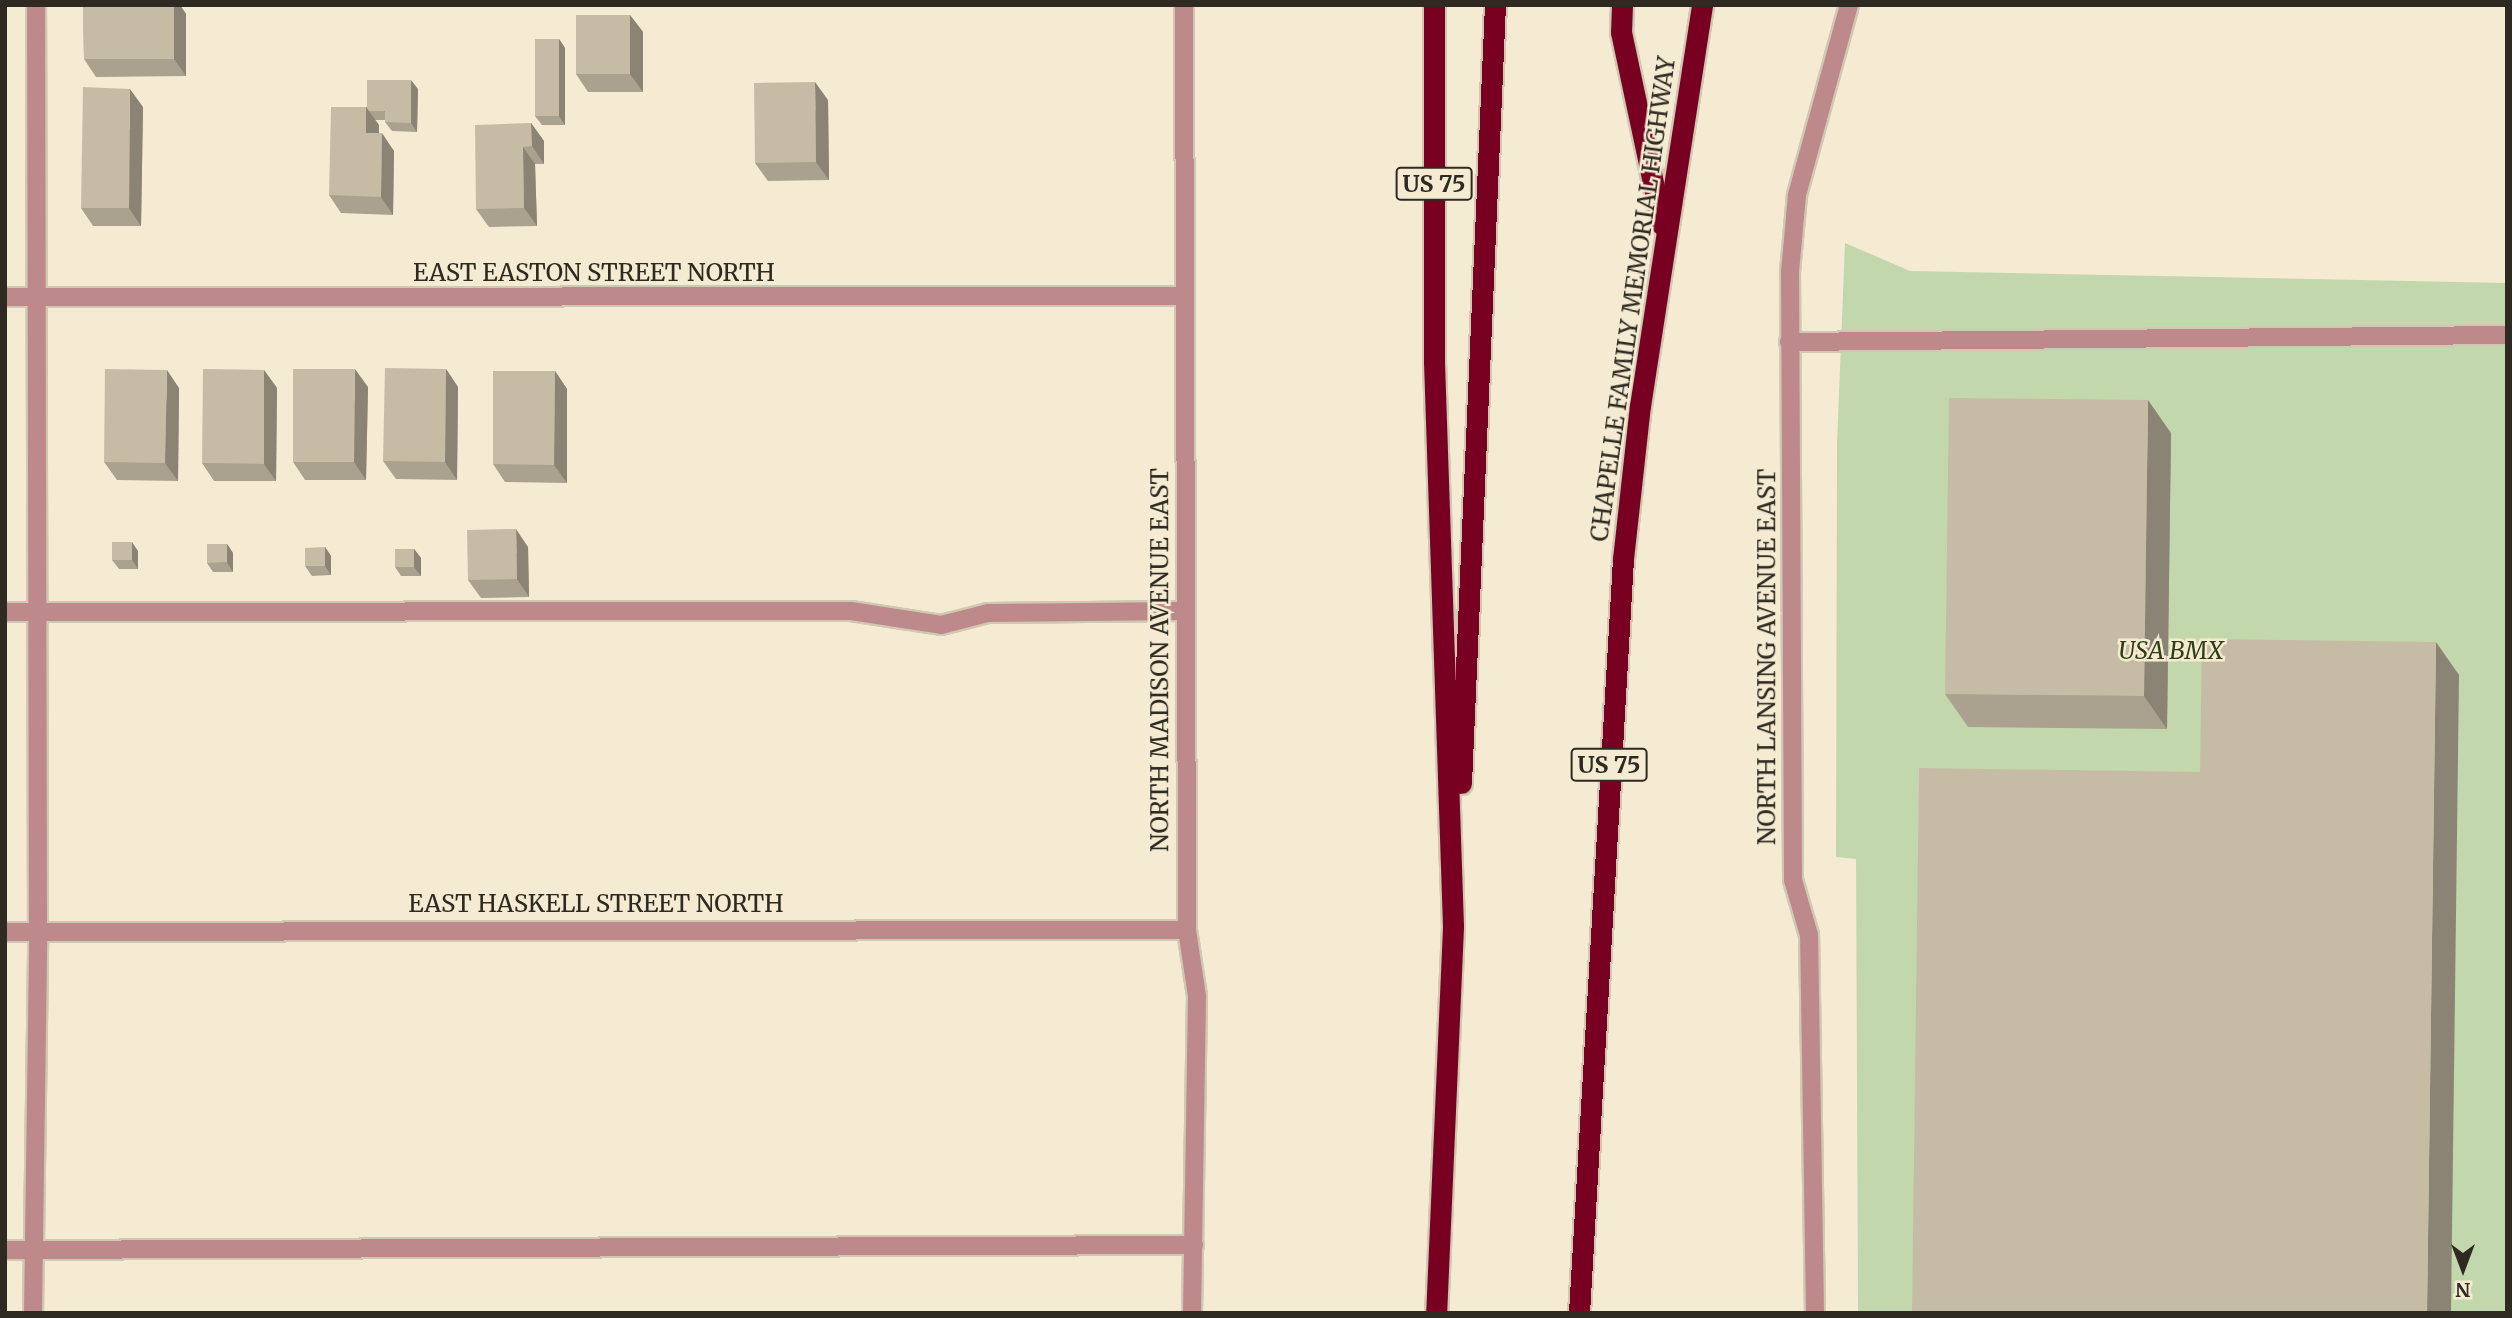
<!DOCTYPE html>
<html>
<head>
<meta charset="utf-8">
<style>
	body { margin:0 }
	#map { position:relative; width:2512px; height:1318px; overflow:hidden; background:#f5ebd3; font-family:Merriweather,serif }
	div>[style] { position:absolute }
	.green>* { inset:0; background:#c3d7ac }
	.roads { filter:drop-shadow(2px 0 #d1c8b3) drop-shadow(-2px 0 #d1c8b3) drop-shadow(0 2px #d1c8b3) drop-shadow(0 -2px #d1c8b3) }
	.minor>* { height:18px; margin:-9px; padding:0 9px; transform-origin:9px; border-radius:9px; background:#be898a }
	.highway>* { height:21px; margin:-10.5px; padding:0 10.5px; transform-origin:10.5px; border-radius:10.5px; background:#780020 }
	.wall>* { inset:0; background:#aaa28e }
	.shaded-wall>* { inset:0; background:#8b8474 }
	.building>* { inset:0; background:#c6bca5 }
	span { translate:-50% -50%; white-space:nowrap; text-align:center; line-height:1.15; -webkit-text-stroke:5px #f5ebd3; paint-order:stroke }
	.shield-label span { padding:2px 5px; background:#f5ebd3; border:2px solid; border-radius:5px; -webkit-text-stroke-width:0 }
	.shield-label { font-size:23px; color:#2e2a21; font-weight:700 }
	.street-label { font-size:24px; color:#2e2a21 }
	.park-label { font-size:24px; color:#2e3f14; font-style:italic }
	.frame { position:absolute; inset:0; border:7px solid #2e2a21; pointer-events:none }
	.north { position:absolute; left:2428px; top:1234px; width:70px; height:70px; -webkit-text-stroke:5px #f5ebd3; paint-order:stroke; rotate:180deg; font-size:19px; font-weight:700; line-height:28px; text-align:center; color:#2e2a21 }
	.north::after { content:''; display:block; margin:auto; width:24px; height:32px; background:#2e2a21; clip-path:polygon(50% 0,100% 100%,50% 72%,0 100%) }
</style>
</head>
<body>
<div id="map">
	<div class="green">
		<i style="clip-path:polygon(1845px 243px,1910px 271px,2507px 283px,2507px 1313px,1858px 1313px,1856px 859px,1836px 857px,1837px 444px)"></i>
	</div>
	<div class="roads">
		<div class="minor">
			<i style="left:1184px;top:5px;width:925px;rotate:89.81deg"></i>
			<i style="left:1187px;top:930px;width:67px;rotate:81.4deg"></i>
			<i style="left:1197px;top:996px;width:317px;rotate:90.9deg"></i>
			<i style="left:5px;top:297px;width:1178px;rotate:-0.05deg"></i>
			<i style="left:1789px;top:342px;width:718px;rotate:-0.56deg"></i>
			<i style="left:5px;top:612px;width:846px;rotate:-0.07deg"></i>
			<i style="left:851px;top:611px;width:91px;rotate:8.8deg"></i>
			<i style="left:941px;top:625px;width:49px;rotate:-14.3deg"></i>
			<i style="left:988px;top:613px;width:195px;rotate:-0.6deg"></i>
			<i style="left:5px;top:932px;width:1182px;rotate:-0.1deg"></i>
			<i style="left:5px;top:1250px;width:1189px;rotate:-0.24deg"></i>
			<i style="left:33px;top:1313px;width:381px;rotate:-89.2deg"></i>
			<i style="left:38px;top:932px;width:927px;rotate:-90.12deg"></i>
			<i style="left:1815px;top:1313px;width:378px;rotate:-90.9deg"></i>
			<i style="left:1809px;top:935px;width:57px;rotate:-106.2deg"></i>
			<i style="left:1793px;top:880px;width:608px;rotate:-90.28deg"></i>
			<i style="left:1790px;top:272px;width:77px;rotate:-84.8deg"></i>
			<i style="left:1797px;top:195px;width:197px;rotate:-74.7deg"></i>
		</div>
		<div class="highway">
			<i style="left:1434px;top:5px;width:357px;rotate:90deg"></i>
			<i style="left:1434px;top:362px;width:565px;rotate:88.07deg"></i>
			<i style="left:1453px;top:927px;width:386px;rotate:92.5deg"></i>
			<i style="left:1622px;top:5px;width:27px;rotate:92deg"></i>
			<i style="left:1621px;top:32px;width:197px;rotate:78deg"></i>
			<i style="left:1461px;top:783px;width:779px;rotate:-87.5deg"></i>
			<i style="left:1579px;top:1313px;width:755px;rotate:-86.66deg"></i>
			<i style="left:1623px;top:559px;width:154px;rotate:-83.7deg"></i>
			<i style="left:1640px;top:406px;width:406px;rotate:-81.2deg"></i>
		</div>
	</div>
	<div class="wall">
		<i style="clip-path:polygon(83px 5px,180px 5px,186px 14px,186px 76px,96px 77px,84px 59px)"></i>
		<i style="clip-path:polygon(630px 15px,643px 32px,643px 92px,588px 92px,576px 74px)"></i>
		<i style="clip-path:polygon(559px 39px,565px 48px,565px 125px,542px 125px,535px 116px)"></i>
		<i style="clip-path:polygon(418px 89px,417px 132px,392px 131px,385px 122px,385px 120px,375px 120px,379px 125px,379px 133px,394px 151px,393px 215px,341px 213px,329px 195px,366px 107px)"></i>
		<i style="clip-path:polygon(828px 100px,829px 180px,768px 181px,755px 163px)"></i>
		<i style="clip-path:polygon(143px 107px,141px 226px,93px 226px,81px 208px)"></i>
		<i style="clip-path:polygon(531px 123px,544px 141px,544px 164px,535px 164px,537px 226px,489px 227px,476px 209px)"></i>
		<i style="clip-path:polygon(446px 369px,458px 387px,457px 480px,396px 479px,383px 461px)"></i>
		<i style="clip-path:polygon(264px 370px,277px 388px,276px 481px,214px 481px,202px 463px)"></i>
		<i style="clip-path:polygon(555px 371px,567px 389px,567px 483px,505px 482px,493px 464px)"></i>
		<i style="clip-path:polygon(368px 387px,366px 480px,305px 480px,293px 462px)"></i>
		<i style="clip-path:polygon(179px 388px,178px 481px,117px 480px,104px 462px)"></i>
		<i style="clip-path:polygon(2171px 433px,2167px 729px,1968px 727px,1945px 694px)"></i>
		<i style="clip-path:polygon(227px 544px,233px 553px,233px 572px,213px 572px,207px 563px)"></i>
		<i style="clip-path:polygon(325px 547px,331px 556px,331px 575px,312px 576px,305px 566px)"></i>
		<i style="clip-path:polygon(528px 547px,529px 597px,481px 598px,468px 580px)"></i>
		<i style="clip-path:polygon(414px 549px,421px 558px,421px 576px,401px 576px,395px 567px)"></i>
		<i style="clip-path:polygon(138px 551px,138px 569px,119px 569px,112px 560px)"></i>
	</div>
	<div class="shaded-wall">
		<i style="clip-path:polygon(174px 5px,180px 5px,186px 14px,186px 76px,174px 59px)"></i>
		<i style="clip-path:polygon(630px 15px,643px 32px,643px 92px,630px 74px)"></i>
		<i style="clip-path:polygon(559px 39px,565px 48px,565px 125px,559px 116px)"></i>
		<i style="clip-path:polygon(411px 80px,418px 89px,417px 132px,411px 123px)"></i>
		<i style="clip-path:polygon(815px 82px,828px 100px,829px 180px,816px 162px)"></i>
		<i style="clip-path:polygon(130px 89px,143px 107px,141px 226px,129px 208px)"></i>
		<i style="clip-path:polygon(366px 107px,379px 125px,378px 151px,366px 133px)"></i>
		<i style="clip-path:polygon(531px 123px,544px 141px,544px 164px,532px 146px)"></i>
		<i style="clip-path:polygon(382px 133px,394px 151px,393px 215px,381px 197px)"></i>
		<i style="clip-path:polygon(523px 147px,535px 164px,537px 226px,524px 208px)"></i>
		<i style="clip-path:polygon(355px 369px,368px 387px,366px 480px,354px 462px)"></i>
		<i style="clip-path:polygon(446px 369px,458px 387px,457px 480px,445px 462px)"></i>
		<i style="clip-path:polygon(167px 370px,179px 388px,178px 481px,165px 463px)"></i>
		<i style="clip-path:polygon(264px 370px,277px 388px,276px 481px,264px 464px)"></i>
		<i style="clip-path:polygon(555px 371px,567px 389px,567px 483px,554px 465px)"></i>
		<i style="clip-path:polygon(2148px 400px,2171px 433px,2167px 729px,2144px 696px)"></i>
		<i style="clip-path:polygon(516px 529px,528px 547px,529px 597px,517px 579px)"></i>
		<i style="clip-path:polygon(132px 542px,138px 551px,138px 569px,132px 560px)"></i>
		<i style="clip-path:polygon(227px 544px,233px 553px,233px 572px,227px 562px)"></i>
		<i style="clip-path:polygon(325px 547px,331px 556px,331px 575px,325px 566px)"></i>
		<i style="clip-path:polygon(414px 549px,421px 558px,421px 576px,414px 567px)"></i>
		<i style="clip-path:polygon(2436px 642px,2459px 675px,2451px 1313px,2427px 1313px)"></i>
	</div>
	<div class="building">
		<i style="clip-path:polygon(83px 5px,174px 5px,174px 59px,84px 59px)"></i>
		<i style="clip-path:polygon(576px 15px,630px 15px,630px 74px,576px 74px)"></i>
		<i style="clip-path:polygon(535px 39px,559px 39px,559px 116px,535px 116px)"></i>
		<i style="clip-path:polygon(367px 80px,411px 80px,411px 123px,385px 122px,385px 111px,369px 111px,367px 108px)"></i>
		<i style="clip-path:polygon(815px 82px,816px 162px,755px 163px,754px 83px)"></i>
		<i style="clip-path:polygon(83px 87px,130px 89px,129px 208px,81px 208px)"></i>
		<i style="clip-path:polygon(331px 107px,366px 107px,366px 133px,382px 133px,381px 197px,329px 195px)"></i>
		<i style="clip-path:polygon(531px 123px,532px 146px,523px 147px,524px 208px,476px 209px,475px 125px)"></i>
		<i style="clip-path:polygon(385px 368px,446px 369px,445px 462px,383px 461px)"></i>
		<i style="clip-path:polygon(105px 369px,167px 370px,165px 463px,104px 462px)"></i>
		<i style="clip-path:polygon(203px 369px,264px 370px,264px 464px,202px 463px)"></i>
		<i style="clip-path:polygon(293px 369px,355px 369px,354px 462px,293px 462px)"></i>
		<i style="clip-path:polygon(493px 371px,555px 371px,554px 465px,493px 464px)"></i>
		<i style="clip-path:polygon(1949px 398px,2148px 400px,2144px 696px,1945px 694px)"></i>
		<i style="clip-path:polygon(516px 529px,517px 579px,468px 580px,467px 530px)"></i>
		<i style="clip-path:polygon(112px 542px,132px 542px,132px 560px,112px 560px)"></i>
		<i style="clip-path:polygon(207px 544px,227px 544px,227px 562px,207px 563px)"></i>
		<i style="clip-path:polygon(325px 547px,325px 566px,305px 566px,305px 548px)"></i>
		<i style="clip-path:polygon(395px 549px,414px 549px,414px 567px,395px 567px)"></i>
		<i style="clip-path:polygon(2202px 639px,2436px 642px,2427px 1313px,1912px 1313px,1919px 768px,2200px 772px)"></i>
	</div>
	<div class="shield-label">
		<span style="left:1434px;top:184px">US 75</span>
		<span style="left:1609px;top:765px">US 75</span>
	</div>
	<div class="street-label">
		<span style="left:594px;top:273px">EAST EASTON STREET NORTH</span>
		<span style="left:1633px;top:299px;rotate:-82deg">CHAPELLE FAMILY MEMORIAL HIGHWAY</span>
		<span style="left:1767px;top:657px;rotate:-90deg">NORTH LANSING AVENUE EAST</span>
		<span style="left:1160px;top:660px;rotate:-90deg">NORTH MADISON AVENUE EAST</span>
		<span style="left:596px;top:904px">EAST HASKELL STREET NORTH</span>
	</div>
	<div class="park-label">
		<span style="left:2171px;top:651px">USA BMX</span>
	</div>
	<div class="frame"></div>
	<div class="north">N</div>
</div>
</body>
</html>
